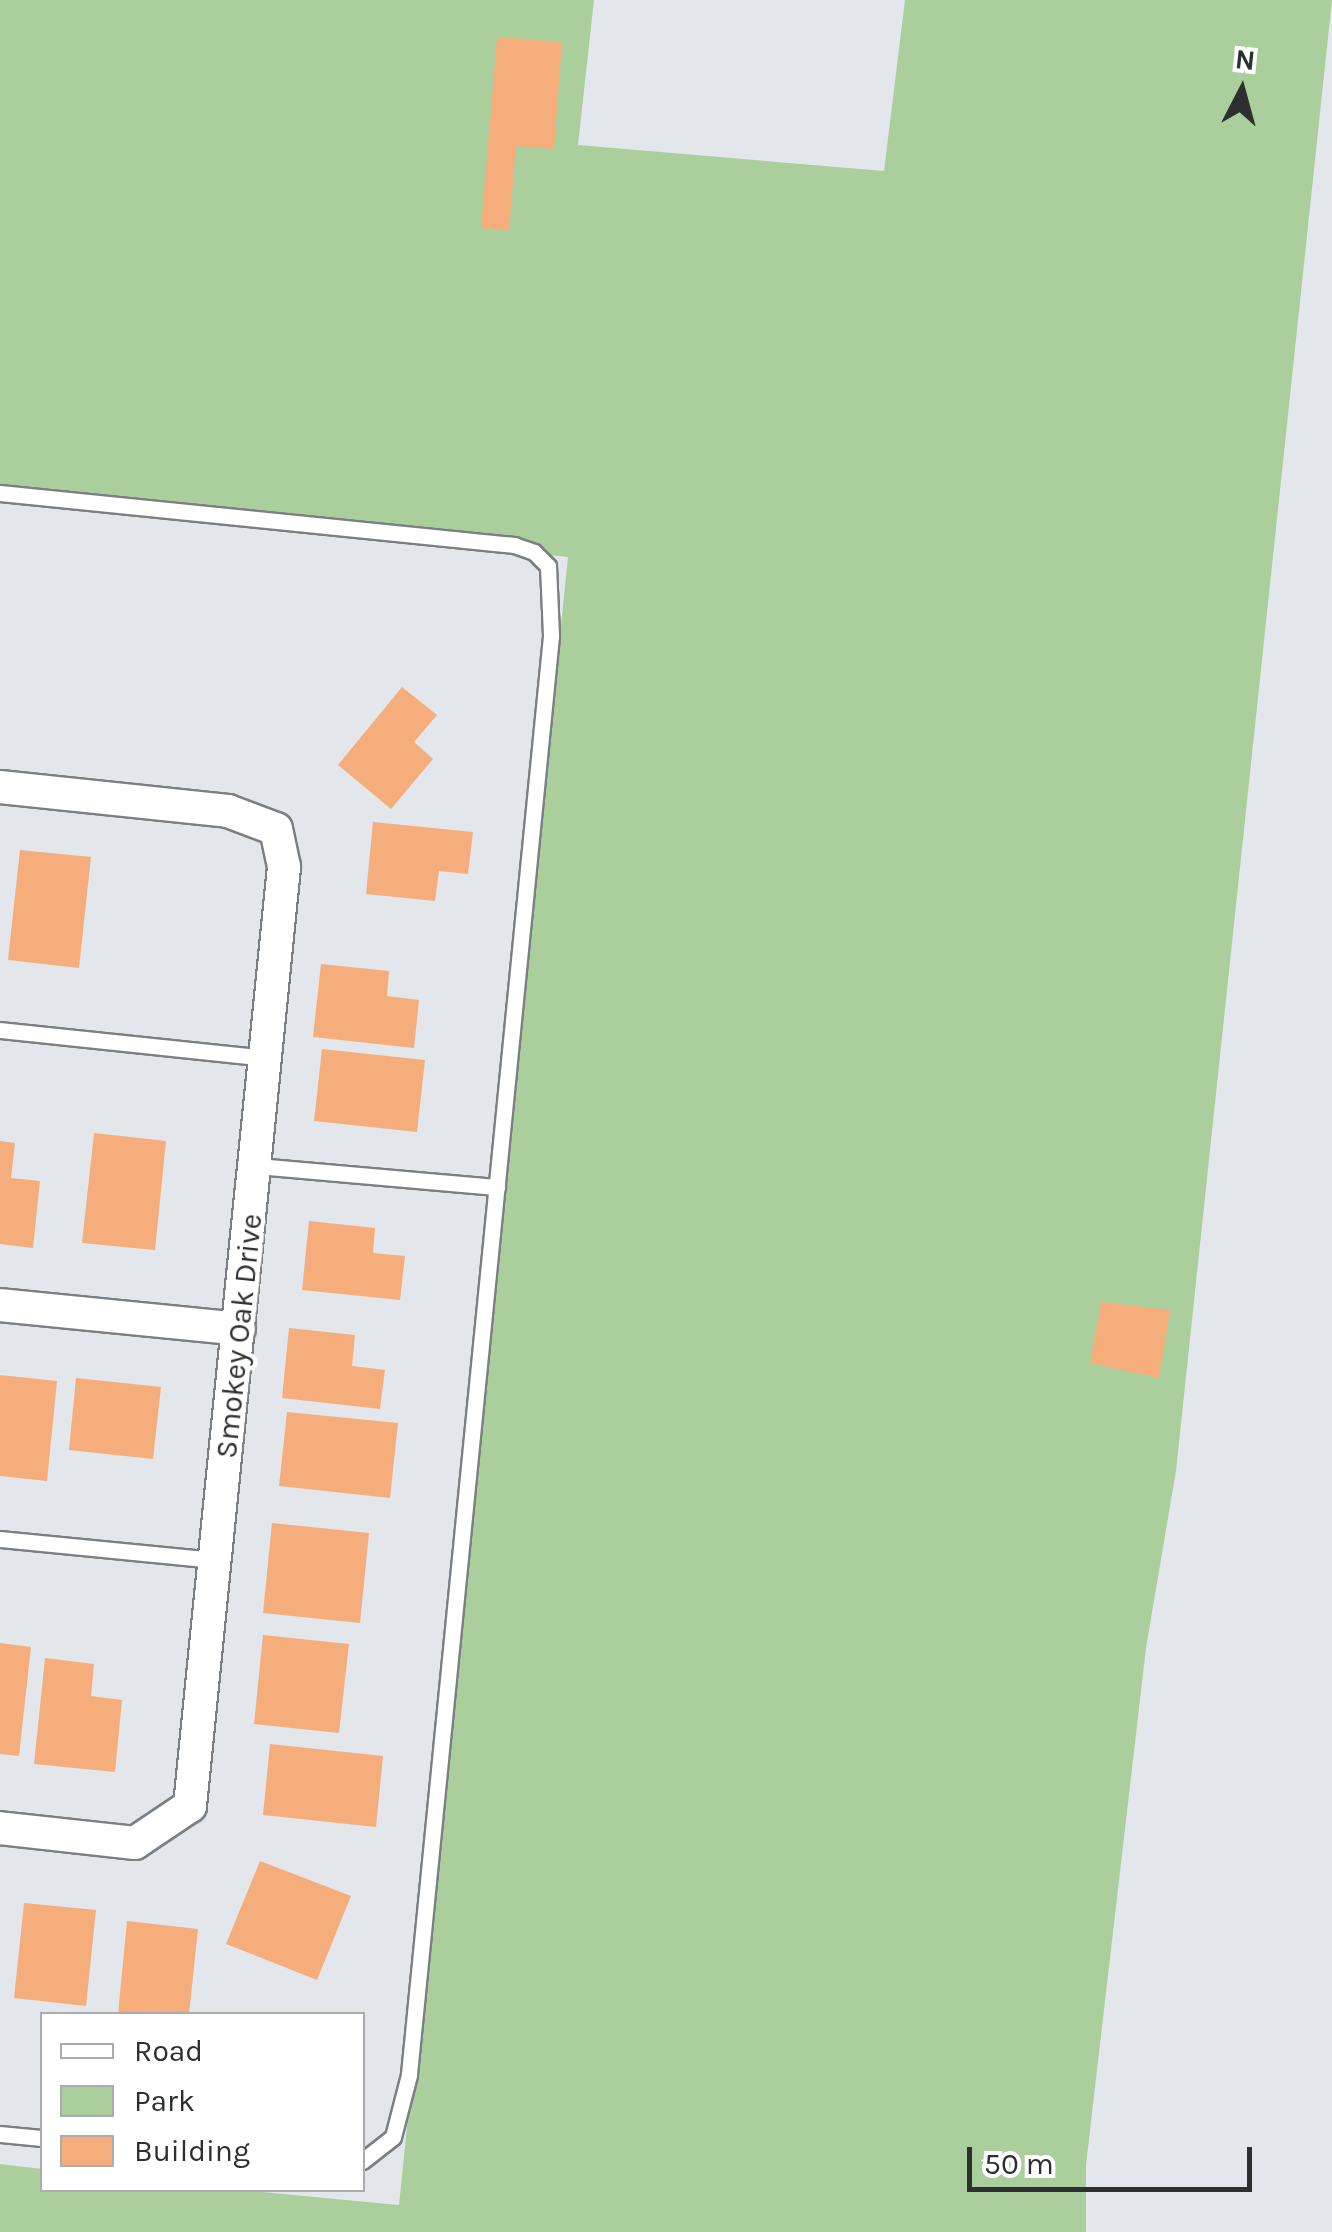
<!DOCTYPE html>
<html>
<head>
<meta charset="utf-8">
<style>
	body { margin:0 }
	#map { position:relative; width:1332px; height:2232px; overflow:hidden; background:#e3e7ec; font-family:Karla,sans-serif }
	div>[style] { position:absolute }
	.green>* { inset:0; background:#abcf9c }
	.building>* { inset:0; background:#f5ad7c }
	.roads { filter:drop-shadow(2px 0 #7b7f84) drop-shadow(-2px 0 #7b7f84) drop-shadow(0 2px #7b7f84) drop-shadow(0 -2px #7b7f84) }
	.service>* { height:15px; margin:-7.5px; padding:0 7.5px; transform-origin:7.5px; border-radius:7.5px; background:#fff }
	.minor>* { height:32px; margin:-16px; padding:0 16px; transform-origin:16px; border-radius:16px; background:#fff }
	span { translate:-50% -50%; white-space:nowrap; text-align:center; line-height:1.15; -webkit-text-stroke:9px #fff; paint-order:stroke }
	.street-label { font-size:30px; color:#2d2f31 }
	.legend { position:absolute; left:40px; top:2012px; width:325px; height:180px; box-sizing:border-box; background:#fff; border:2px solid #abacad; margin:0; padding:12px 18px; list-style:none; font-size:30px; color:#2d2f31 }
	.legend li { display:flex; align-items:center; gap:20px; height:50px }
	.legend b { width:50px; border:2px solid #abacad }
	.north { position:absolute; left:1192px; top:40px; width:100px; height:100px; -webkit-text-stroke:8px #fff; paint-order:stroke; rotate:6deg; font-size:28px; font-weight:700; line-height:40px; text-align:center; color:#2d2f31 }
	.north::after { content:''; display:block; margin:auto; width:35px; height:45px; background:#2d2f31; clip-path:polygon(50% 0,100% 100%,50% 72%,0 100%) }
	.scale { position:absolute; left:967px; top:2147px; width:285px; height:45px; box-sizing:border-box; border:5px solid #2d2f31; border-top:0; padding-left:12px; font-size:30px; line-height:35px; white-space:nowrap; color:#2d2f31; -webkit-text-stroke:8px #fff; paint-order:stroke }
</style>
</head>
<body>
<div id="map">
	<div class="green">
		<i style="clip-path:polygon(0 0,594px 0,578px 145px,884px 171px,905px 0,1332px 0,1176px 1471px,1146px 1648px,1086px 2165px,1086px 2232px,0 2232px,0 2164px,42px 2169px,42px 2190px,241px 2190px,399px 2205px,568px 557px,0 499px)"></i>
	</div>
	<div class="building">
		<i style="clip-path:polygon(497px 37px,562px 42px,554px 149px,516px 146px,509px 230px,481px 228px)"></i>
		<i style="clip-path:polygon(402px 687px,437px 715px,414px 742px,433px 759px,391px 809px,338px 765px)"></i>
		<i style="clip-path:polygon(373px 822px,473px 832px,468px 874px,439px 871px,435px 901px,366px 894px)"></i>
		<i style="clip-path:polygon(20px 850px,91px 857px,79px 968px,8px 960px)"></i>
		<i style="clip-path:polygon(321px 964px,389px 971px,387px 996px,419px 1000px,414px 1048px,313px 1037px)"></i>
		<i style="clip-path:polygon(322px 1049px,425px 1060px,417px 1132px,314px 1121px)"></i>
		<i style="clip-path:polygon(94px 1133px,166px 1141px,155px 1250px,82px 1243px)"></i>
		<i style="clip-path:polygon(0 1141px,15px 1143px,11px 1178px,40px 1181px,33px 1248px,0 1244px)"></i>
		<i style="clip-path:polygon(309px 1221px,375px 1228px,373px 1253px,405px 1256px,400px 1300px,302px 1290px)"></i>
		<i style="clip-path:polygon(1101px 1302px,1170px 1310px,1159px 1378px,1090px 1363px)"></i>
		<i style="clip-path:polygon(289px 1328px,355px 1335px,352px 1366px,385px 1370px,380px 1409px,282px 1398px)"></i>
		<i style="clip-path:polygon(0 1375px,57px 1381px,47px 1481px,0 1476px)"></i>
		<i style="clip-path:polygon(76px 1378px,161px 1387px,153px 1459px,69px 1450px)"></i>
		<i style="clip-path:polygon(287px 1412px,398px 1423px,390px 1498px,279px 1486px)"></i>
		<i style="clip-path:polygon(272px 1523px,369px 1533px,360px 1623px,263px 1613px)"></i>
		<i style="clip-path:polygon(263px 1635px,349px 1644px,339px 1733px,254px 1724px)"></i>
		<i style="clip-path:polygon(0 1643px,31px 1647px,19px 1756px,0 1754px)"></i>
		<i style="clip-path:polygon(45px 1658px,94px 1664px,91px 1696px,122px 1700px,115px 1772px,34px 1764px)"></i>
		<i style="clip-path:polygon(270px 1744px,383px 1756px,376px 1827px,263px 1815px)"></i>
		<i style="clip-path:polygon(260px 1861px,351px 1896px,317px 1980px,226px 1944px)"></i>
		<i style="clip-path:polygon(24px 1903px,96px 1910px,86px 2006px,14px 1998px)"></i>
		<i style="clip-path:polygon(127px 1921px,198px 1929px,189px 2014px,118px 2014px)"></i>
	</div>
	<div class="roads">
		<div class="service">
			<i style="left:0;top:493px;width:517px;rotate:5.78deg"></i>
			<i style="left:514px;top:545px;width:21px;rotate:19deg"></i>
			<i style="left:534px;top:552px;width:20px;rotate:45deg"></i>
			<i style="left:548px;top:566px;width:70px;rotate:87.5deg"></i>
			<i style="left:551px;top:636px;width:1446px;rotate:95.64deg"></i>
			<i style="left:409px;top:2075px;width:64px;rotate:104.5deg"></i>
			<i style="left:393px;top:2137px;width:39px;rotate:142deg"></i>
			<i style="left:0;top:1030px;width:268px;rotate:6deg"></i>
			<i style="left:256px;top:1166px;width:242px;rotate:5deg"></i>
			<i style="left:0;top:1539px;width:216px;rotate:5.6deg"></i>
			<i style="left:0;top:2134px;width:42px;rotate:5.4deg"></i>
		</div>
		<div class="minor">
			<i style="left:0;top:787px;width:229px;rotate:6deg"></i>
			<i style="left:228px;top:811px;width:51px;rotate:20.6deg"></i>
			<i style="left:276px;top:829px;width:39px;rotate:78deg"></i>
			<i style="left:284px;top:867px;width:944px;rotate:95.72deg"></i>
			<i style="left:190px;top:1806px;width:66px;rotate:146.1deg"></i>
			<i style="left:135px;top:1843px;width:136px;rotate:-173.7deg"></i>
			<i style="left:0;top:1305px;width:240px;rotate:5.7deg"></i>
		</div>
	</div>
	<div class="street-label">
		<span style="left:239px;top:1336px;rotate:-84deg">Smokey Oak Drive</span>
	</div>
	<ul class="legend">
	<li><b style="height:12px;background:#fff"></b>Road</li>
	<li><b style="height:28px;background:#abcf9c"></b>Park</li>
	<li><b style="height:28px;background:#f5ad7c"></b>Building</li>
	</ul>
	<div class="north">N</div>
	<div class="scale">50 m</div>
</div>
</body>
</html>
